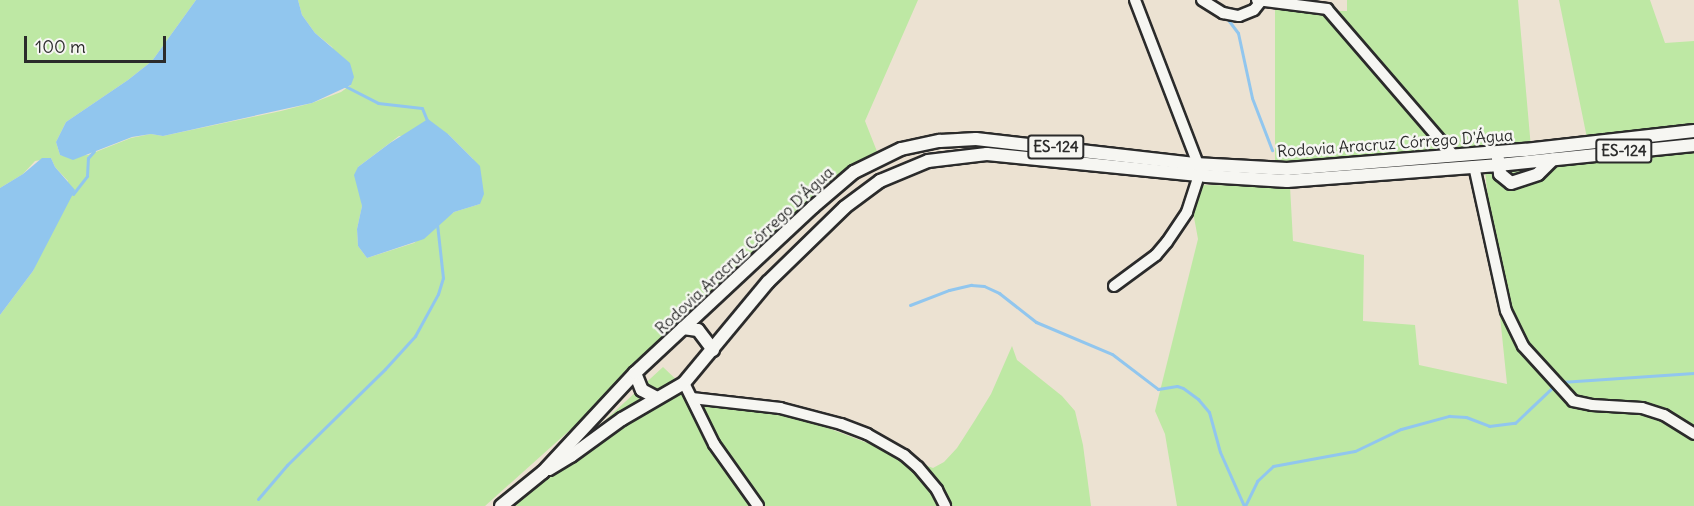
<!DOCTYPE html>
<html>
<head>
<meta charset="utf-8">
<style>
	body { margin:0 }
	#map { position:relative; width:1694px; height:506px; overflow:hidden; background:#ece2d2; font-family:Delius,sans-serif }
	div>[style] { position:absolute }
	.green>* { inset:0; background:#bee8a4 }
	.water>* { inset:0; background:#91c6ee }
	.stream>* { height:3px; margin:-1.5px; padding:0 1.5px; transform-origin:1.5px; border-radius:1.5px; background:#91c6ee }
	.roads { filter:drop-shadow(2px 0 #2b2b2b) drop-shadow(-2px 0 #2b2b2b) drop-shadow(0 2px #2b2b2b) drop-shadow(0 -2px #2b2b2b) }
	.minor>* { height:10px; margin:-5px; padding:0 5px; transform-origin:5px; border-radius:5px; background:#f6f6f2 }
	.major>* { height:12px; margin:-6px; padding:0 6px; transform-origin:6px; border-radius:6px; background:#f6f6f2 }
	span { translate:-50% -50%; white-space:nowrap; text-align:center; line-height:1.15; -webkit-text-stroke:5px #f6f6f2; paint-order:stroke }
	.shield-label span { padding:2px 4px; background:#f6f6f2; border:2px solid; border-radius:4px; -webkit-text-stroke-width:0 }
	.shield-label { font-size:15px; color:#2b2b2b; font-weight:700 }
	.street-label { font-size:16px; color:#2b2b2b }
	.scale { position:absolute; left:24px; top:36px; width:142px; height:27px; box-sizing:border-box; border:3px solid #2b2b2b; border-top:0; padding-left:8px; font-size:18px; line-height:21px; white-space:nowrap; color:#2b2b2b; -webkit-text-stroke:4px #f6f6f2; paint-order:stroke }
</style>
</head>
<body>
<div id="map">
	<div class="green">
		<i style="clip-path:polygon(evenodd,0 0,196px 0,152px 61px,128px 80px,66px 122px,56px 142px,60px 155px,64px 156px,88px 155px,131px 138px,151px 134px,163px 136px,281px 111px,312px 103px,341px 92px,351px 85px,332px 47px,315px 33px,302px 15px,298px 0,918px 0,865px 121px,878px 154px,485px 506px,0 506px,0 315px,33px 271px,68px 181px,55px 167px,51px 158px,35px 161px,23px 174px,0 188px,0 0,448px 134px,473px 159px,480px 204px,454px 212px,414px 243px,367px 258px,358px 246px,357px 229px,362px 206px,358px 167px,399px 136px,448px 134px)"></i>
		<i style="clip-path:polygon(1347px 0,1518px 0,1531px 148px,1275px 169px,1275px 10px,1347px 11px)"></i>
		<i style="clip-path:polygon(1559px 0,1650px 0,1665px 43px,1694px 41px,1694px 135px,1588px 143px)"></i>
		<i style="clip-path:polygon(1694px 152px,1694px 506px,1177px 506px,1165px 434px,1155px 411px,1198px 239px,1191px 201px,1194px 185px,1290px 186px,1293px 241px,1364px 255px,1363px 321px,1415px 325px,1419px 365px,1507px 384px,1485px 170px)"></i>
		<i style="clip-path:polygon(1012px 346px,1017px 360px,1062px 396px,1075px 411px,1083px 445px,1091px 506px,512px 506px,663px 367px,684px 387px,693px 391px,765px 404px,933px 468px,944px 462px,957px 448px,975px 420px,991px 394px)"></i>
	</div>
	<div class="water">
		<i style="clip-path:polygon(196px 0,298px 0,302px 15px,315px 33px,350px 63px,354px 77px,351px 85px,312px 103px,163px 136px,151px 134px,132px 137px,73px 160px,60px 155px,56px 142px,66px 122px,128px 80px,152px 61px)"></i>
		<i style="clip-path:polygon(428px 119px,448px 134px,480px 166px,484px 194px,480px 204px,454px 212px,424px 239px,367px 258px,358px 246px,357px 229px,362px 206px,354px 175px,358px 167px,390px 143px)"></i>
		<i style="clip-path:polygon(42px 158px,51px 158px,55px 167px,75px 190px,33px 271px,0 315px,0 188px,23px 174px)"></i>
	</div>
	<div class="stream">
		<i style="left:1226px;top:17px;width:20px;rotate:53deg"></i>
		<i style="left:1238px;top:33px;width:66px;rotate:77.8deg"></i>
		<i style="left:1252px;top:98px;width:56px;rotate:69deg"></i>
		<i style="left:345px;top:86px;width:37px;rotate:27deg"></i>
		<i style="left:378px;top:103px;width:44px;rotate:6.5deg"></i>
		<i style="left:422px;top:108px;width:16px;rotate:68deg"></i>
		<i style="left:73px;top:194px;width:23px;rotate:-52deg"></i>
		<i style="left:87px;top:176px;width:18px;rotate:-87deg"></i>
		<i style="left:88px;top:158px;width:9px;rotate:-49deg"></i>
		<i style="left:910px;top:305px;width:42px;rotate:-21deg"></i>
		<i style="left:949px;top:290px;width:23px;rotate:-13deg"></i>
		<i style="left:971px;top:285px;width:13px;rotate:4deg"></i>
		<i style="left:984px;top:286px;width:17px;rotate:25deg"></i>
		<i style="left:999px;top:293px;width:47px;rotate:38.1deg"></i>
		<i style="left:1036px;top:322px;width:82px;rotate:22.8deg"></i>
		<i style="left:1112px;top:354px;width:58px;rotate:37.3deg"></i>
		<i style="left:1158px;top:389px;width:19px;rotate:-9deg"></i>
		<i style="left:1177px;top:386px;width:6px;rotate:18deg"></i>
		<i style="left:1183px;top:388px;width:19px;rotate:36deg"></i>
		<i style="left:1198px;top:399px;width:17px;rotate:50deg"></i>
		<i style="left:1209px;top:412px;width:41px;rotate:74.6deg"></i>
		<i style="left:1220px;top:452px;width:59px;rotate:66deg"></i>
		<i style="left:1561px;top:382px;width:133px;rotate:-3.9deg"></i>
		<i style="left:258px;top:499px;width:45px;rotate:-49.5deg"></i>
		<i style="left:287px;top:465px;width:137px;rotate:-44.4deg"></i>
		<i style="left:385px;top:369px;width:45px;rotate:-47.7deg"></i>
		<i style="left:415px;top:336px;width:48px;rotate:-61.3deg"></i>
		<i style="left:438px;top:294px;width:17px;rotate:-73deg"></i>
		<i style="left:443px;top:278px;width:54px;rotate:-96.3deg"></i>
		<i style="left:1245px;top:506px;width:28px;rotate:-64deg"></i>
		<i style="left:1257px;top:481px;width:22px;rotate:-43deg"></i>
		<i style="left:1273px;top:466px;width:83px;rotate:-10.4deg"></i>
		<i style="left:1355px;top:451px;width:51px;rotate:-25.6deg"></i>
		<i style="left:1401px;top:429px;width:50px;rotate:-15.2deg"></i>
		<i style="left:1449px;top:416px;width:17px;rotate:3deg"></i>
		<i style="left:1466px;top:417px;width:25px;rotate:21deg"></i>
		<i style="left:1489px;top:426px;width:26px;rotate:-7deg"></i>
		<i style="left:1515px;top:423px;width:55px;rotate:-43.5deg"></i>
	</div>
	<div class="roads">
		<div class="minor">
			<i style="left:1135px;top:0;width:176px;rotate:69deg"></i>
			<i style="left:1202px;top:0;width:25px;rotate:32deg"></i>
			<i style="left:1223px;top:13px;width:16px;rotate:11deg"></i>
			<i style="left:1239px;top:16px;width:16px;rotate:-22deg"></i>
			<i style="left:1254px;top:10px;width:11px;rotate:-52deg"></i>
			<i style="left:1257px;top:0;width:71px;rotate:7.3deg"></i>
			<i style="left:1327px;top:9px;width:194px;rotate:49.2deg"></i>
			<i style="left:1474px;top:166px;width:148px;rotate:77.6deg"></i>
			<i style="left:1506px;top:311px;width:39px;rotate:64deg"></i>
			<i style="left:1523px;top:346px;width:74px;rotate:47.7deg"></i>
			<i style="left:1573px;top:401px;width:19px;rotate:12deg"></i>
			<i style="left:1592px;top:405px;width:50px;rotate:3.4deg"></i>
			<i style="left:1642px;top:408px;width:23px;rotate:18deg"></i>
			<i style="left:1664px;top:415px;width:36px;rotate:32deg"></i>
			<i style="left:1114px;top:286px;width:52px;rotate:-36.4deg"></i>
			<i style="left:1156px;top:255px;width:17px;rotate:-50deg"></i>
			<i style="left:1167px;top:242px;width:36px;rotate:-56deg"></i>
			<i style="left:1187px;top:212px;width:39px;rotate:-72deg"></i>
			<i style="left:684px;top:383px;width:68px;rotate:63.8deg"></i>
			<i style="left:714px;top:444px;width:76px;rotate:54.6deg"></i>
			<i style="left:692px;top:398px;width:89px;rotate:6.5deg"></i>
			<i style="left:780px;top:408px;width:63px;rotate:14.7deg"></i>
			<i style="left:841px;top:424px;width:28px;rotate:21deg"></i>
			<i style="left:867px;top:434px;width:43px;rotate:29.6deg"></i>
			<i style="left:904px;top:455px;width:18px;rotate:41deg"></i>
			<i style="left:918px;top:467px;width:30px;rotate:50deg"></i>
			<i style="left:937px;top:490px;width:18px;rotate:63deg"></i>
		</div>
		<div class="major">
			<i style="left:1498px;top:159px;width:15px;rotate:82deg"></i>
			<i style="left:1500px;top:174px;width:14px;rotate:39deg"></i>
			<i style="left:1511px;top:183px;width:28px;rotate:-18deg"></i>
			<i style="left:1538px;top:174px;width:21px;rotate:-45deg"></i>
			<i style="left:683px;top:328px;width:15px;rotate:8deg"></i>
			<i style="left:698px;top:330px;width:25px;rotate:53deg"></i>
			<i style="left:635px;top:373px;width:18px;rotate:68deg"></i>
			<i style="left:642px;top:390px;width:17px;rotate:28deg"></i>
			<i style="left:549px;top:469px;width:26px;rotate:-31deg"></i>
			<i style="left:571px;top:456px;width:63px;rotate:-36deg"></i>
			<i style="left:622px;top:419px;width:72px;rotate:-30.1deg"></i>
			<i style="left:684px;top:383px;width:131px;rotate:-50.3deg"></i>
			<i style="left:768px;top:282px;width:107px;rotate:-44.2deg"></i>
			<i style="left:845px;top:207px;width:44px;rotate:-36.6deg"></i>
			<i style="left:880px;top:181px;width:52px;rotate:-22.6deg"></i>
			<i style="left:928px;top:161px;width:59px;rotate:-6.8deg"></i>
			<i style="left:987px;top:154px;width:220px;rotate:5.7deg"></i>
			<i style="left:1206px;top:176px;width:81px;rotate:3.5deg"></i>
			<i style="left:1287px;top:181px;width:212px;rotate:-4.3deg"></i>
			<i style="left:1498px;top:165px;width:197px;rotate:-5.8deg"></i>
			<i style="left:501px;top:506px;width:54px;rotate:-39deg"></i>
			<i style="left:543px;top:472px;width:135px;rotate:-47.1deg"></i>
			<i style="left:635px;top:373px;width:243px;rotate:-43deg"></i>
			<i style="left:813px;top:207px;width:54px;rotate:-40.5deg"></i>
			<i style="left:854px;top:172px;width:52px;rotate:-26.1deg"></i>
			<i style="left:901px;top:149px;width:40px;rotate:-12deg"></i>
			<i style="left:940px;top:141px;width:36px;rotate:-3deg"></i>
			<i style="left:976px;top:139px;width:220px;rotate:6.5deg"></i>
			<i style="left:1195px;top:164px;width:92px;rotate:3.1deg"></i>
			<i style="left:1287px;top:169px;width:239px;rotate:-4.6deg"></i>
			<i style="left:1525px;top:150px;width:170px;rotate:-6.4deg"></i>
		</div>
	</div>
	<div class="shield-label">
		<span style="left:1056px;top:147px">ES-124</span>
		<span style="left:1624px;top:151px">ES-124</span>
	</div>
	<div class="street-label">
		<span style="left:1395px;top:143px;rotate:-4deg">Rodovia Aracruz Córrego D'Água</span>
		<span style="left:744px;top:250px;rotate:-43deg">Rodovia Aracruz Córrego D'Água</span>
	</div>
	<div class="scale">100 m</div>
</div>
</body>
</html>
